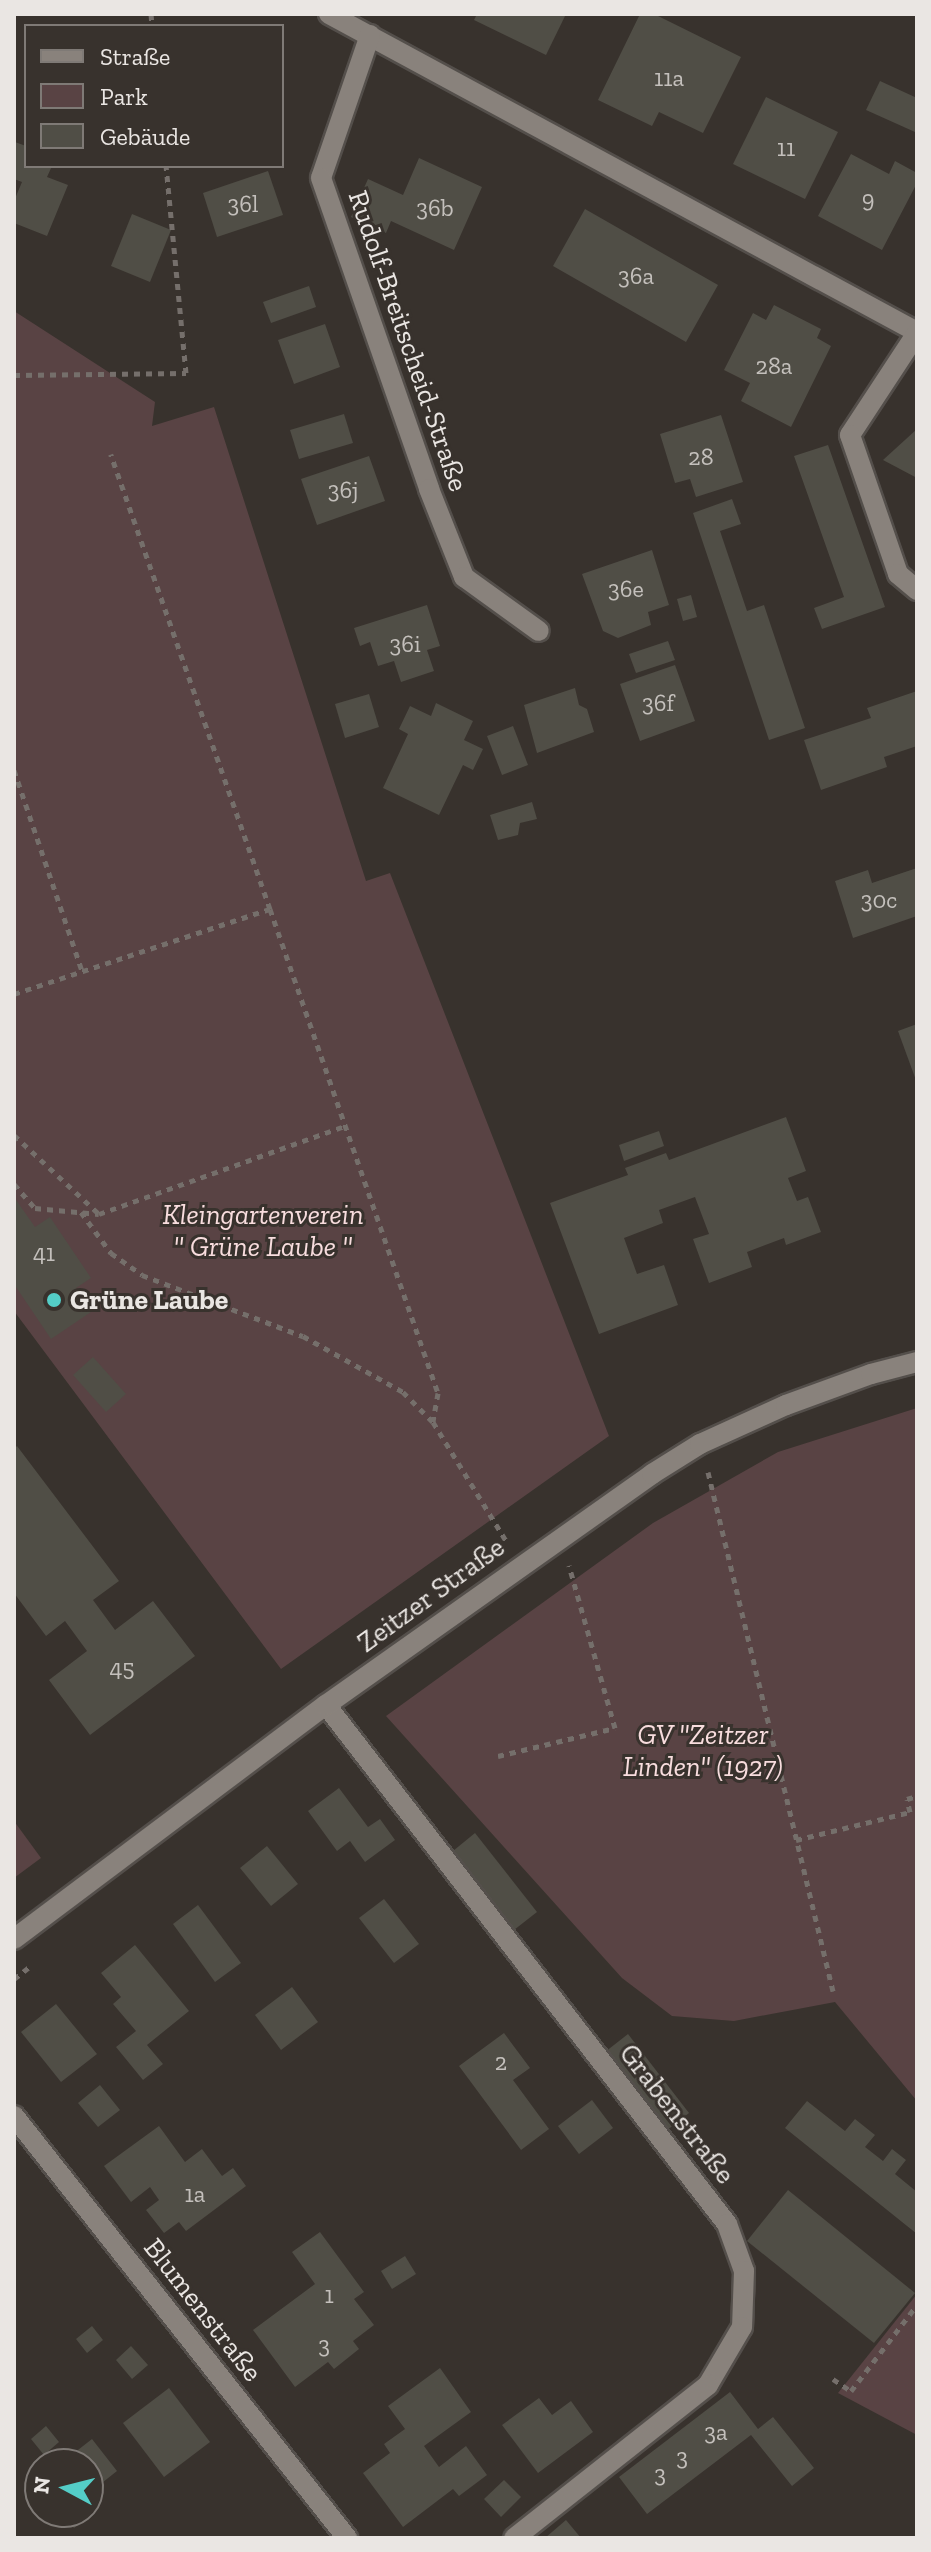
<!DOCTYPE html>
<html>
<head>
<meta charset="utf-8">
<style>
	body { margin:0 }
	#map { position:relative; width:931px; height:2552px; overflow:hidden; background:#38322d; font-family:"Zilla Slab",serif }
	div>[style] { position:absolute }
	.green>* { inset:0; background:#594344 }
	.building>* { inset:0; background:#504e46 }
	.path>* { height:5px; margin-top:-2.5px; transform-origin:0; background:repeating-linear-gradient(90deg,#756f6b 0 6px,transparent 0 12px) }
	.roads { filter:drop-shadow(2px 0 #544f4b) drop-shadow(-2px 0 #544f4b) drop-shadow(0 2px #544f4b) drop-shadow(0 -2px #544f4b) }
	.minor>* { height:20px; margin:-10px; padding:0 10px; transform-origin:10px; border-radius:10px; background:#89827c }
	.secondary>* { height:20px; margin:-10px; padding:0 10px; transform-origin:10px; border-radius:10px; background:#89827c }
	.dots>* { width:22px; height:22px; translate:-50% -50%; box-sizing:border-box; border:4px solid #38322d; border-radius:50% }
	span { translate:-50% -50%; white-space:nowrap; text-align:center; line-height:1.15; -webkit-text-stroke:6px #38322d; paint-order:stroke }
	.number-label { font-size:24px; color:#c4c0bc }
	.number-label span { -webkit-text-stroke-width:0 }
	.street-label { font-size:28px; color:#eae6e3 }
	.park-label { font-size:28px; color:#f8ddde; font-style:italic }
	.poi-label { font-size:28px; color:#eae6e3; font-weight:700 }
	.left { translate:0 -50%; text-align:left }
	.frame { position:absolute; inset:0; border:16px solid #eae6e3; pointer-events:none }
	.legend { position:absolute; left:24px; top:24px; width:260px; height:144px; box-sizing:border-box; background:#38322d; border:2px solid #7f7a76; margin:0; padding:10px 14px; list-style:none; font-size:24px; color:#eae6e3 }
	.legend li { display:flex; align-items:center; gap:16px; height:40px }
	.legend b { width:40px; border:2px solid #7f7a76 }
	.north { position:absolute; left:24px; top:2448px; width:80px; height:80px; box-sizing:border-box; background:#38322d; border:2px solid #7f7a76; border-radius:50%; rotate:277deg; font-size:22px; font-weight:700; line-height:32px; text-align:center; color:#eae6e3 }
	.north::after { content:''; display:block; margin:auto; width:28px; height:36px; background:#54cdc7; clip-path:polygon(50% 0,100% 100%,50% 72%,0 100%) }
</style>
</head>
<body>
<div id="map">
	<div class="green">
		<i style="clip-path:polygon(14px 311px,155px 402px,152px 426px,214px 407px,366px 881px,390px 873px,609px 1436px,281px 1669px,14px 1311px)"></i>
		<i style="clip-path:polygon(917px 1408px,917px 2101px,835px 2002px,734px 2021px,672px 2016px,622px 1978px,386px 1716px,653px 1523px,778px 1452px)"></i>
		<i style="clip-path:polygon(14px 1821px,41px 1858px,14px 1878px)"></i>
		<i style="clip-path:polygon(917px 2294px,917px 2435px,838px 2393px)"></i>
	</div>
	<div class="building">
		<i style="clip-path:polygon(477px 14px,566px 14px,546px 55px,474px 20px)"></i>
		<i style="clip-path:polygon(640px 14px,654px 14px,741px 57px,703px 133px,659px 112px,652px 126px,598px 100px)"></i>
		<i style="clip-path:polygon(880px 81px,917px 98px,915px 132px,866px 110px)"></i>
		<i style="clip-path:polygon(766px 97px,838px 132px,805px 199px,733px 164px)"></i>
		<i style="clip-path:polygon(15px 142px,26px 146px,26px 166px,52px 166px,47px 177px,68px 185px,47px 236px,14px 223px,14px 201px,22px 182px,14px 179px)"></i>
		<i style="clip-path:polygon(851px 154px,889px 174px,895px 161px,917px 173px,917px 183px,882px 250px,818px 216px)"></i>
		<i style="clip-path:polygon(419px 158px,482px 187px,454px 250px,391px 221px,386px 233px,351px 217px,368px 179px,403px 195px)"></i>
		<i style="clip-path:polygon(268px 171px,283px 215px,217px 237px,203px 193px)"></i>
		<i style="clip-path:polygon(585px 209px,718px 285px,686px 342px,553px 266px)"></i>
		<i style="clip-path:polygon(132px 214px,171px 230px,150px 282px,111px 266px)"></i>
		<i style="clip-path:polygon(309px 286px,316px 307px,271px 323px,263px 302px)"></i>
		<i style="clip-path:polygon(774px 305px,821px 329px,817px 338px,831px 346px,791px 427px,741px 401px,750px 383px,724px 370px,753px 313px,766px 320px)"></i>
		<i style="clip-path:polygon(325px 324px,340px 367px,294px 384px,278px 340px)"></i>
		<i style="clip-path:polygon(344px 414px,353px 443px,299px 459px,290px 430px)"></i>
		<i style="clip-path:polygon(721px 415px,743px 482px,696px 497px,690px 479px,675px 483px,660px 434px)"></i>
		<i style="clip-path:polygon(917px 429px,917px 478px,883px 460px)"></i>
		<i style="clip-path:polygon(828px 445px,885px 607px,822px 629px,814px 608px,844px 597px,794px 456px)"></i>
		<i style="clip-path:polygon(369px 456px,385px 501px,317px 525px,301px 479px)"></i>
		<i style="clip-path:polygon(732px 499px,741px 524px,720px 531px,747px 611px,764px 605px,805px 728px,769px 740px,693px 513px)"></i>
		<i style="clip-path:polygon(652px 550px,669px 605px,648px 612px,651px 625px,618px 638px,603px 631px,582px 574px)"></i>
		<i style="clip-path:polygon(691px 595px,697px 617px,683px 621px,677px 599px)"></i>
		<i style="clip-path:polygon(427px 605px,440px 646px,427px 650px,434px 671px,401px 682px,394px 661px,378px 666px,370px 642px,360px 646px,354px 628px)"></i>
		<i style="clip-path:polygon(668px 641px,675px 660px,636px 673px,629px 654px)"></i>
		<i style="clip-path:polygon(675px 665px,695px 721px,640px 741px,620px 684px)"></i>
		<i style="clip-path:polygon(575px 688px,579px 705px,587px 709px,594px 732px,537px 753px,524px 705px)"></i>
		<i style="clip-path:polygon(917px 691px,917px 746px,884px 757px,887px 767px,821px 790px,804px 740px,871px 718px,867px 708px)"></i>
		<i style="clip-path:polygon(369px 694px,379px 727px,345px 738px,335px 704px)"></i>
		<i style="clip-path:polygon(436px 703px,473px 721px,464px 740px,483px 749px,473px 770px,463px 765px,439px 815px,383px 788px,408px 734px,399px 729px,410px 706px,431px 716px)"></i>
		<i style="clip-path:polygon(513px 726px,528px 765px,502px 775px,487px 736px)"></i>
		<i style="clip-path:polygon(532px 802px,537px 819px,520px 823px,518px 835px,498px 840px,490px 815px)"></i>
		<i style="clip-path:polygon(917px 868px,917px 916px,853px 938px,835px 881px,868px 870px,872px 883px)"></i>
		<i style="clip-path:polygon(917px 1024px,917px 1083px,898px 1031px)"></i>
		<i style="clip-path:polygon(786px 1117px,806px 1171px,788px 1178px,797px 1201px,808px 1197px,821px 1232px,786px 1245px,784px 1238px,747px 1252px,752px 1267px,709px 1283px,693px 1239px,709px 1234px,695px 1197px,659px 1210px,663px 1223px,624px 1238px,637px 1274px,664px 1265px,678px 1305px,599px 1334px,550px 1203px,628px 1175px,625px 1168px,666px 1153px,669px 1160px)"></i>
		<i style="clip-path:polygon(659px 1131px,664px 1146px,624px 1161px,619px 1145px)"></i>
		<i style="clip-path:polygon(14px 1197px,35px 1227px,50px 1217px,91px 1278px,76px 1288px,91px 1312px,51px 1339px,14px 1284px)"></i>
		<i style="clip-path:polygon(93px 1357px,126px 1394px,106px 1412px,73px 1375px)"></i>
		<i style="clip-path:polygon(17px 1446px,119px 1581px,93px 1600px,115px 1630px,153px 1601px,195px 1656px,90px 1735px,49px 1680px,87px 1651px,65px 1621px,46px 1636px,14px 1593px,14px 1449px)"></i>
		<i style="clip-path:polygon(339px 1788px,368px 1827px,380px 1819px,395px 1840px,365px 1862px,350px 1841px,337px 1851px,308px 1811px)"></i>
		<i style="clip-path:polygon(475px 1833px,537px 1912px,514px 1930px,453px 1851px)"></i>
		<i style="clip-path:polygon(267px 1846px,298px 1884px,271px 1906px,240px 1868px)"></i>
		<i style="clip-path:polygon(384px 1899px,419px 1944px,394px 1963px,359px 1918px)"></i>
		<i style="clip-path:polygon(198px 1905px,241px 1963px,215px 1982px,173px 1924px)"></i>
		<i style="clip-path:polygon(135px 1945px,189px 2011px,147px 2045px,163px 2064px,143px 2080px,116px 2047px,136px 2031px,113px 2004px,121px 1997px,101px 1973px)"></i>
		<i style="clip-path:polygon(292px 1987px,318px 2022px,281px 2050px,255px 2015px)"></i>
		<i style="clip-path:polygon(56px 2004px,97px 2054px,61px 2082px,21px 2032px)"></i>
		<i style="clip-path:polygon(504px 2033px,530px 2068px,513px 2080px,549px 2129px,521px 2150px,459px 2066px)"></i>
		<i style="clip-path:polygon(628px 2034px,689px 2113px,666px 2131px,605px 2052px)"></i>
		<i style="clip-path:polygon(100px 2085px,120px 2110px,98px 2127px,78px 2103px)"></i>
		<i style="clip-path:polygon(592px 2100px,613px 2128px,579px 2154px,558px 2126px)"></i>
		<i style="clip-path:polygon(807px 2101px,845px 2131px,855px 2119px,875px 2135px,865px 2147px,883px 2161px,892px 2149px,906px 2160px,895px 2174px,917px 2192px,917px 2234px,785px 2128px)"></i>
		<i style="clip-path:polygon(159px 2126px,185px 2162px,202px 2149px,222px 2176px,233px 2168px,246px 2186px,186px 2231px,179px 2222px,164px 2233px,146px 2210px,159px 2200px,150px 2187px,131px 2202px,104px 2166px)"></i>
		<i style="clip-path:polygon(788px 2190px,915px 2293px,874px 2343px,747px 2241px)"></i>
		<i style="clip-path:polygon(320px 2232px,364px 2292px,354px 2299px,374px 2325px,353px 2341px,359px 2349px,334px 2369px,328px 2362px,295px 2387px,253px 2330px,315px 2284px,292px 2252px)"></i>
		<i style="clip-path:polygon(405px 2256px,416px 2274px,392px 2289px,381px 2271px)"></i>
		<i style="clip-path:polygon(92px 2326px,103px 2340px,87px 2353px,76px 2339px)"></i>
		<i style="clip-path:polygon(131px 2346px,148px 2365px,132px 2379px,116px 2360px)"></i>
		<i style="clip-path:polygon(440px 2368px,471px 2412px,424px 2446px,439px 2467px,466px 2446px,487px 2475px,459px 2496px,453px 2489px,403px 2527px,363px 2473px,390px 2453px,384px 2444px,405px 2429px,388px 2406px)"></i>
		<i style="clip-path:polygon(169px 2388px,210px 2442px,164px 2477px,123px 2423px)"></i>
		<i style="clip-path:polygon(730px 2392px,758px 2429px,773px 2417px,814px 2468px,792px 2486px,751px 2435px,647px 2514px,619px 2477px)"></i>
		<i style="clip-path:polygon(539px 2398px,552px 2415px,571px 2401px,593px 2432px,538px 2473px,502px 2425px)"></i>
		<i style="clip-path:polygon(46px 2426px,59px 2442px,44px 2455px,31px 2439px)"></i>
		<i style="clip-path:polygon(92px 2439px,117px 2471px,88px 2494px,88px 2464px,60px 2464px)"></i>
		<i style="clip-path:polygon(504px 2480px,521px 2497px,501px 2517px,484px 2499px)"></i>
		<i style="clip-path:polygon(62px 2512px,89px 2512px,91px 2514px,74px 2528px)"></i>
		<i style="clip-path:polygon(566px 2520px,581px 2538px,545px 2538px)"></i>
	</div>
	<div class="path">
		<i style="left:151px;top:14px;width:12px;rotate:85deg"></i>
		<i style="left:14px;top:375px;width:172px;rotate:-0.7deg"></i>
		<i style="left:186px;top:373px;width:208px;rotate:-95.5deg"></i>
		<i style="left:14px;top:770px;width:212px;rotate:71.3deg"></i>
		<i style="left:270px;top:909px;width:512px;rotate:70.86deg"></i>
		<i style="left:438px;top:1393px;width:29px;rotate:100deg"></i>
		<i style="left:14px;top:994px;width:270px;rotate:-18.4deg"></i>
		<i style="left:270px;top:909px;width:482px;rotate:-109.3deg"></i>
		<i style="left:14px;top:1135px;width:115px;rotate:42.9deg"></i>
		<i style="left:14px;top:1184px;width:32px;rotate:49deg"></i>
		<i style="left:35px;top:1208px;width:64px;rotate:5.4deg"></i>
		<i style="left:99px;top:1214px;width:261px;rotate:-19.7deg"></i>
		<i style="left:81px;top:1212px;width:51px;rotate:53.8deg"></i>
		<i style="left:111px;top:1253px;width:38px;rotate:35deg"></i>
		<i style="left:142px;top:1275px;width:172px;rotate:20.8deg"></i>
		<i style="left:303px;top:1336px;width:115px;rotate:29.2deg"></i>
		<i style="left:403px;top:1392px;width:42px;rotate:45deg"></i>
		<i style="left:433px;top:1422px;width:143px;rotate:58.4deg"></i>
		<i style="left:708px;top:1472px;width:534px;rotate:76.46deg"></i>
		<i style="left:498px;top:1756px;width:120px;rotate:-13.5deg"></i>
		<i style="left:615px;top:1728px;width:169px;rotate:-105.8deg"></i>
		<i style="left:796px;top:1840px;width:117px;rotate:-13.8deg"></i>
		<i style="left:910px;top:1812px;width:13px;rotate:-103deg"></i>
		<i style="left:907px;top:1799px;width:10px;rotate:-17deg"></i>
		<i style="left:14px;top:1979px;width:23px;rotate:-38deg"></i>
		<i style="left:833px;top:2379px;width:22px;rotate:34deg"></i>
		<i style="left:851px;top:2391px;width:108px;rotate:-52.5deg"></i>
	</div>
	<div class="roads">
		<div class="minor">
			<i style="left:329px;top:14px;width:668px;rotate:28.41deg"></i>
			<i style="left:370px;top:35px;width:151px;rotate:108.9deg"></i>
			<i style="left:321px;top:178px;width:329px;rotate:70.8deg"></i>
			<i style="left:429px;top:489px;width:95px;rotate:68.3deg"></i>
			<i style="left:464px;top:577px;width:92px;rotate:35.8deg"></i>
			<i style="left:917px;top:333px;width:122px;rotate:123.3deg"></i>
			<i style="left:850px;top:435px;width:147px;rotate:70.9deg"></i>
			<i style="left:898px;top:574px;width:25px;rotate:40deg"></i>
			<i style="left:326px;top:1705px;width:656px;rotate:52.31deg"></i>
			<i style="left:727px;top:2224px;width:50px;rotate:70.1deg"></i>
			<i style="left:744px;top:2271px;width:56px;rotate:92deg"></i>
			<i style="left:742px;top:2327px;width:67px;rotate:120.4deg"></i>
			<i style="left:708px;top:2385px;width:247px;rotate:141.7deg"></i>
			<i style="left:14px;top:2116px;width:538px;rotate:51.72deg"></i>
		</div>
		<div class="secondary">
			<i style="left:14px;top:1939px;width:390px;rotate:-36.9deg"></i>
			<i style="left:326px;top:1705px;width:400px;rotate:-35.3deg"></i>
			<i style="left:652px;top:1474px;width:57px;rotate:-32deg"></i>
			<i style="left:700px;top:1444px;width:94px;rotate:-24.4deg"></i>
			<i style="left:786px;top:1405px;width:90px;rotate:-20deg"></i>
			<i style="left:871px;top:1374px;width:48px;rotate:-14.6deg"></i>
		</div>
	</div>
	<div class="dots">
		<i style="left:54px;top:1300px;background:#54cdc7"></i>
	</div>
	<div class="number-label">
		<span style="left:669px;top:78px">11a</span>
		<span style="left:786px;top:148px">11</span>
		<span style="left:868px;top:199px">9</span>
		<span style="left:243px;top:204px">36l</span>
		<span style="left:435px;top:208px">36b</span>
		<span style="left:636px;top:276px">36a</span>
		<span style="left:774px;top:366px">28a</span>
		<span style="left:701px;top:457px">28</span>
		<span style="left:343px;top:490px">36j</span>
		<span style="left:626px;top:589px">36e</span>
		<span style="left:405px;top:644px">36i</span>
		<span style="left:658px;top:703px">36f</span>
		<span style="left:879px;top:900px">30c</span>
		<span style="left:44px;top:1253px">41</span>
		<span style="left:122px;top:1668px">45</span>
		<span style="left:501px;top:2062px">2</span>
		<span style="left:195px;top:2194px">1a</span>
		<span style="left:329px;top:2295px">1</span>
		<span style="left:324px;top:2345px">3</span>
		<span style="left:716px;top:2432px">3a</span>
		<span style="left:682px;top:2457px">3</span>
		<span style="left:660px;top:2474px">3</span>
	</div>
	<div class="street-label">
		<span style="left:408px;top:341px;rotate:71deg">Rudolf-Breitscheid-Straße</span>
		<span style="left:431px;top:1595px;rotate:-36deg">Zeitzer Straße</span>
		<span style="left:677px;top:2114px;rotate:52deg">Grabenstraße</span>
		<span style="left:203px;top:2310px;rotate:52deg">Blumenstraße</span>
	</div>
	<div class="park-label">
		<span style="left:263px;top:1231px">Kleingartenverein<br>" Grüne Laube "</span>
		<span style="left:703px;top:1751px">GV "Zeitzer<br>Linden" (1927)</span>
	</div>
	<div class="poi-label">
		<span class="left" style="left:70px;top:1300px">Grüne Laube</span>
	</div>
	<div class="frame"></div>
	<ul class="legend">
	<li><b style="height:10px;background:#89827c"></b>Straße</li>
	<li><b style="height:22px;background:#594344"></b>Park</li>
	<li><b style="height:22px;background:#504e46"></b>Gebäude</li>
	</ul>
	<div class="north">N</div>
</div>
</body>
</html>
